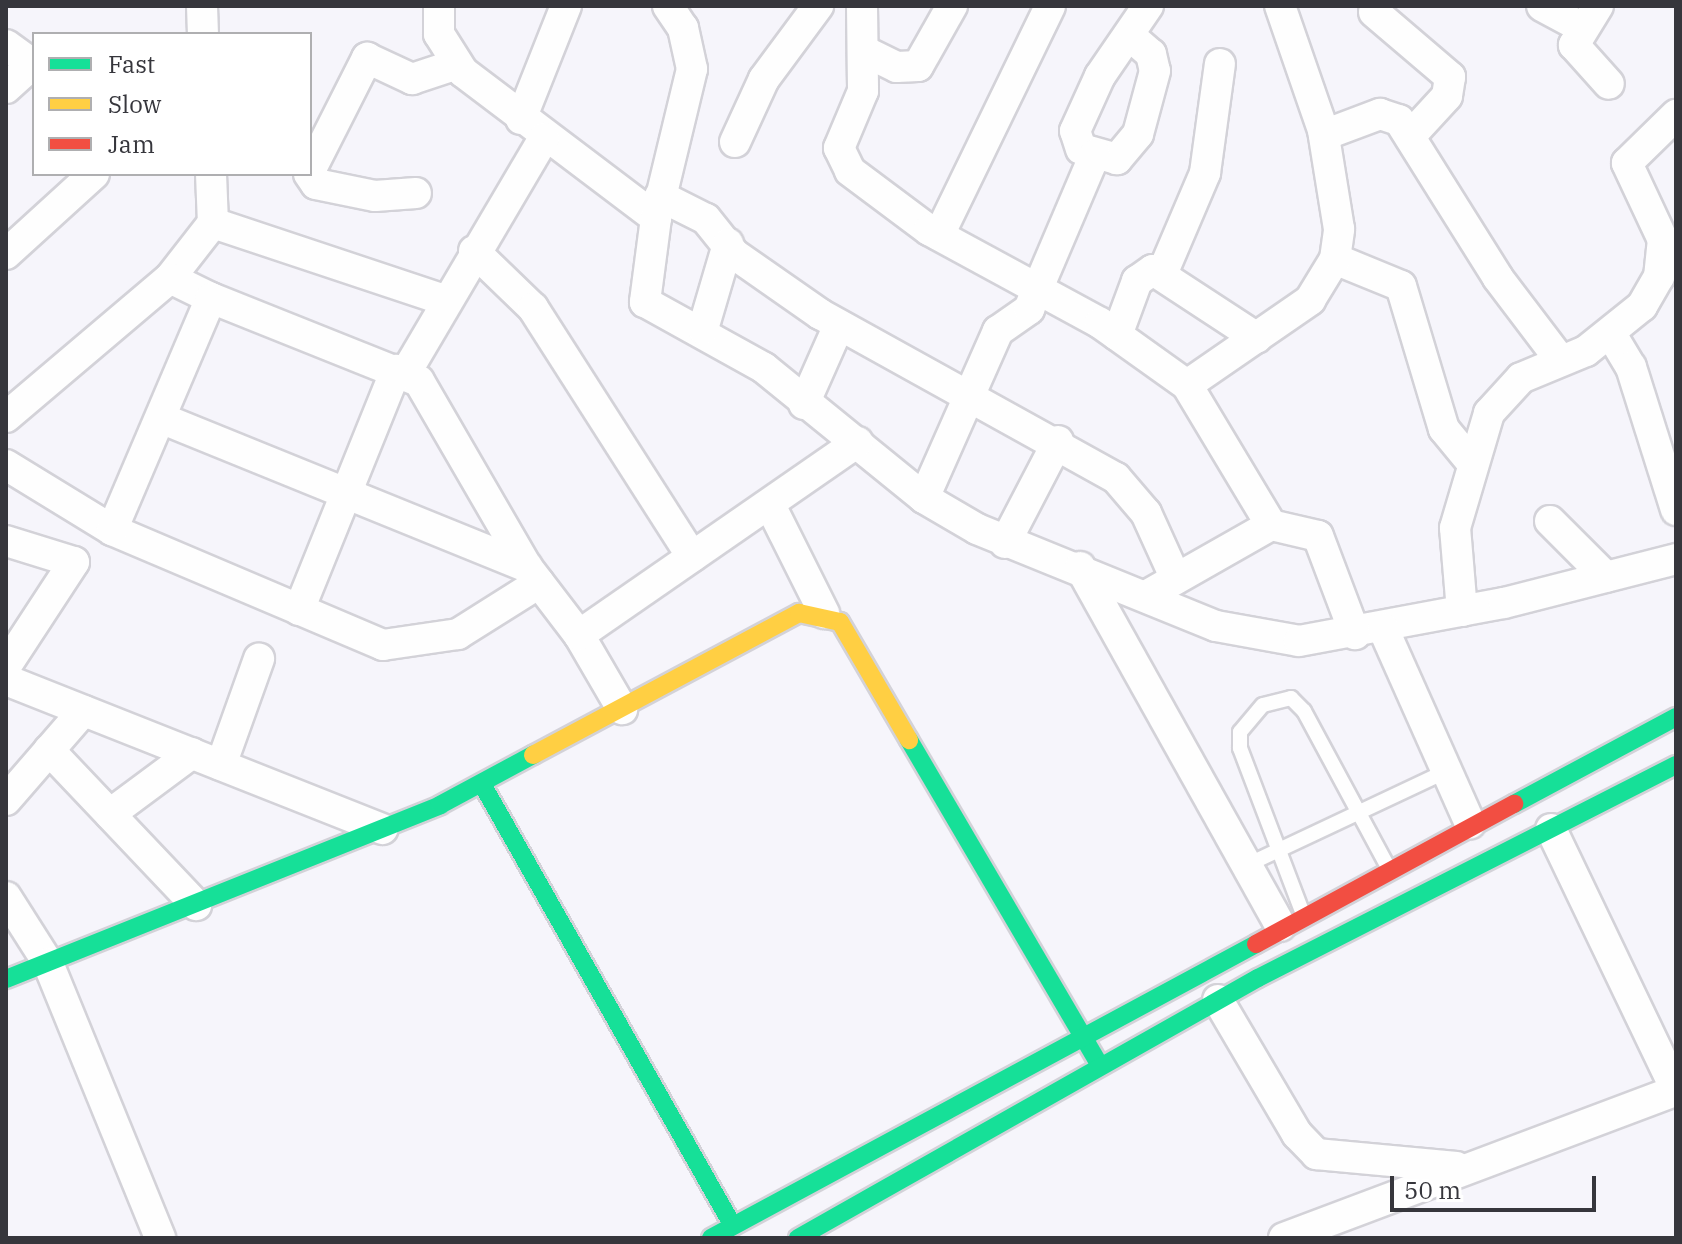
<!DOCTYPE html>
<html>
<head>
<meta charset="utf-8">
<style>
	body { margin:0 }
	#map { position:relative; width:1682px; height:1244px; overflow:hidden; background:#f6f5fb; font-family:"IBM Plex Serif",serif }
	div>[style] { position:absolute }
	.roads { filter:drop-shadow(2px 0 #d3d2d8) drop-shadow(-2px 0 #d3d2d8) drop-shadow(0 2px #d3d2d8) drop-shadow(0 -2px #d3d2d8) }
	.lane>* { height:14px; margin:-7px; padding:0 7px; transform-origin:7px; border-radius:7px; background:#fefefe }
	.street>* { height:30px; margin:-15px; padding:0 15px; transform-origin:15px; border-radius:15px; background:#fefefe }
	.fast>* { height:18px; margin:-9px; padding:0 9px; transform-origin:9px; border-radius:9px; background:#16e098 }
	.slow>* { height:18px; margin:-9px; padding:0 9px; transform-origin:9px; border-radius:9px; background:#ffcf43 }
	.jam>* { height:18px; margin:-9px; padding:0 9px; transform-origin:9px; border-radius:9px; background:#f24e42 }
	span { translate:-50% -50%; white-space:nowrap; text-align:center; line-height:1.15; -webkit-text-stroke:8px #fff; paint-order:stroke }
	.frame { position:absolute; inset:0; border:8px solid #36363c; pointer-events:none }
	.legend { position:absolute; left:32px; top:32px; width:280px; height:144px; box-sizing:border-box; background:#fff; border:2px solid #afafb1; margin:0; padding:10px 14px; list-style:none; font-size:24px; color:#36363c }
	.legend li { display:flex; align-items:center; gap:16px; height:40px }
	.legend b { width:40px; border:2px solid #afafb1 }
	.scale { position:absolute; left:1390px; top:1176px; width:206px; height:36px; box-sizing:border-box; border:4px solid #36363c; border-top:0; padding-left:10px; font-size:24px; line-height:28px; white-space:nowrap; color:#36363c; -webkit-text-stroke:6px #fff; paint-order:stroke }
</style>
</head>
<body>
<div id="map">
	<div class="roads">
		<div class="lane">
			<i style="left:1247px;top:865px;width:221px;rotate:-25.2deg"></i>
			<i style="left:1303px;top:914px;width:178px;rotate:-110.8deg"></i>
			<i style="left:1240px;top:748px;width:16px;rotate:-90deg"></i>
			<i style="left:1240px;top:732px;width:35px;rotate:-50deg"></i>
			<i style="left:1263px;top:705px;width:29px;rotate:-14deg"></i>
			<i style="left:1291px;top:698px;width:18px;rotate:45deg"></i>
			<i style="left:1304px;top:711px;width:177px;rotate:61.7deg"></i>
		</div>
		<div class="street">
			<i style="left:202px;top:6px;width:28px;rotate:88deg"></i>
			<i style="left:439px;top:6px;width:28px;rotate:90deg"></i>
			<i style="left:439px;top:34px;width:45px;rotate:57.7deg"></i>
			<i style="left:463px;top:72px;width:242px;rotate:37.1deg"></i>
			<i style="left:668px;top:6px;width:27px;rotate:56deg"></i>
			<i style="left:683px;top:28px;width:42px;rotate:77.6deg"></i>
			<i style="left:692px;top:69px;width:153px;rotate:103.6deg"></i>
			<i style="left:656px;top:218px;width:85px;rotate:97.5deg"></i>
			<i style="left:645px;top:302px;width:136px;rotate:29deg"></i>
			<i style="left:764px;top:368px;width:206px;rotate:39.1deg"></i>
			<i style="left:924px;top:498px;width:61px;rotate:30.3deg"></i>
			<i style="left:977px;top:529px;width:258px;rotate:22.1deg"></i>
			<i style="left:1216px;top:626px;width:84px;rotate:10.2deg"></i>
			<i style="left:1299px;top:641px;width:208px;rotate:-10.5deg"></i>
			<i style="left:1504px;top:603px;width:178px;rotate:-14.3deg"></i>
			<i style="left:862px;top:6px;width:85px;rotate:89.3deg"></i>
			<i style="left:863px;top:91px;width:62px;rotate:112.8deg"></i>
			<i style="left:839px;top:148px;width:25px;rotate:64deg"></i>
			<i style="left:850px;top:171px;width:99px;rotate:36.8deg"></i>
			<i style="left:929px;top:230px;width:195px;rotate:28.5deg"></i>
			<i style="left:1100px;top:323px;width:107px;rotate:35.5deg"></i>
			<i style="left:1187px;top:385px;width:163px;rotate:59deg"></i>
			<i style="left:1271px;top:525px;width:142px;rotate:150.4deg"></i>
			<i style="left:1542px;top:6px;width:44px;rotate:28.3deg"></i>
			<i style="left:1598px;top:6px;width:46px;rotate:121.6deg"></i>
			<i style="left:1574px;top:45px;width:52px;rotate:48.1deg"></i>
			<i style="left:1374px;top:12px;width:100px;rotate:40.5deg"></i>
			<i style="left:1450px;top:77px;width:19px;rotate:99deg"></i>
			<i style="left:1447px;top:96px;width:52px;rotate:132.6deg"></i>
			<i style="left:1129px;top:35px;width:29px;rotate:41deg"></i>
			<i style="left:1151px;top:54px;width:17px;rotate:77deg"></i>
			<i style="left:1155px;top:71px;width:65px;rotate:105.1deg"></i>
			<i style="left:1138px;top:134px;width:33px;rotate:130deg"></i>
			<i style="left:1117px;top:159px;width:37px;rotate:-164deg"></i>
			<i style="left:1081px;top:149px;width:19px;rotate:-108deg"></i>
			<i style="left:1075px;top:131px;width:60px;rotate:-65.6deg"></i>
			<i style="left:1100px;top:76px;width:85px;rotate:-55.6deg"></i>
			<i style="left:6px;top:45px;width:34px;rotate:36deg"></i>
			<i style="left:866px;top:52px;width:34px;rotate:26deg"></i>
			<i style="left:897px;top:67px;width:21px;rotate:-3deg"></i>
			<i style="left:918px;top:66px;width:69px;rotate:-60.5deg"></i>
			<i style="left:6px;top:88px;width:36px;rotate:-42deg"></i>
			<i style="left:521px;top:119px;width:122px;rotate:-68.3deg"></i>
			<i style="left:1324px;top:135px;width:60px;rotate:-20.6deg"></i>
			<i style="left:1380px;top:114px;width:20px;rotate:18deg"></i>
			<i style="left:1399px;top:120px;width:186px;rotate:57.9deg"></i>
			<i style="left:1498px;top:278px;width:104px;rotate:52.8deg"></i>
			<i style="left:735px;top:142px;width:69px;rotate:-65.3deg"></i>
			<i style="left:764px;top:79px;width:91px;rotate:-53.5deg"></i>
			<i style="left:310px;top:171px;width:127px;rotate:-63.2deg"></i>
			<i style="left:367px;top:58px;width:50px;rotate:25deg"></i>
			<i style="left:412px;top:79px;width:47px;rotate:-18.4deg"></i>
			<i style="left:211px;top:174px;width:49px;rotate:87.7deg"></i>
			<i style="left:309px;top:174px;width:12px;rotate:55deg"></i>
			<i style="left:316px;top:184px;width:60px;rotate:11.5deg"></i>
			<i style="left:375px;top:196px;width:41px;rotate:-4.2deg"></i>
			<i style="left:660px;top:196px;width:51px;rotate:26.6deg"></i>
			<i style="left:706px;top:219px;width:45px;rotate:51.3deg"></i>
			<i style="left:734px;top:254px;width:105px;rotate:34.9deg"></i>
			<i style="left:820px;top:314px;width:338px;rotate:29deg"></i>
			<i style="left:1116px;top:478px;width:46px;rotate:49.4deg"></i>
			<i style="left:1146px;top:513px;width:72px;rotate:65.6deg"></i>
			<i style="left:939px;top:235px;width:254px;rotate:-64.1deg"></i>
			<i style="left:474px;top:251px;width:82px;rotate:44deg"></i>
			<i style="left:533px;top:308px;width:295px;rotate:57.4deg"></i>
			<i style="left:6px;top:254px;width:119px;rotate:-42.3deg"></i>
			<i style="left:1335px;top:259px;width:71px;rotate:22.2deg"></i>
			<i style="left:1401px;top:286px;width:149px;rotate:73.3deg"></i>
			<i style="left:1444px;top:429px;width:44px;rotate:50.5deg"></i>
			<i style="left:1162px;top:274px;width:110px;rotate:-66.9deg"></i>
			<i style="left:1205px;top:173px;width:110px;rotate:-82.2deg"></i>
			<i style="left:170px;top:278px;width:70px;rotate:-52deg"></i>
			<i style="left:213px;top:223px;width:243px;rotate:18.4deg"></i>
			<i style="left:703px;top:329px;width:89px;rotate:-73.6deg"></i>
			<i style="left:1611px;top:334px;width:39px;rotate:59deg"></i>
			<i style="left:1631px;top:367px;width:150px;rotate:72.5deg"></i>
			<i style="left:1117px;top:335px;width:58px;rotate:-69.7deg"></i>
			<i style="left:1137px;top:281px;width:19px;rotate:-35deg"></i>
			<i style="left:1153px;top:270px;width:124px;rotate:33.2deg"></i>
			<i style="left:405px;top:374px;width:274px;rotate:-59.5deg"></i>
			<i style="left:1187px;top:385px;width:150px;rotate:-34.6deg"></i>
			<i style="left:1310px;top:300px;width:48px;rotate:-58.6deg"></i>
			<i style="left:1335px;top:259px;width:30px;rotate:-82deg"></i>
			<i style="left:1339px;top:229px;width:100px;rotate:-99.2deg"></i>
			<i style="left:1323px;top:130px;width:131px;rotate:-109.1deg"></i>
			<i style="left:804px;top:404px;width:86px;rotate:-66.1deg"></i>
			<i style="left:6px;top:417px;width:215px;rotate:-40.3deg"></i>
			<i style="left:170px;top:278px;width:46px;rotate:26deg"></i>
			<i style="left:163px;top:419px;width:393px;rotate:22.1deg"></i>
			<i style="left:6px;top:465px;width:124px;rotate:31.5deg"></i>
			<i style="left:924px;top:498px;width:183px;rotate:-66.1deg"></i>
			<i style="left:998px;top:331px;width:38px;rotate:-35deg"></i>
			<i style="left:1029px;top:309px;width:168px;rotate:-66.9deg"></i>
			<i style="left:770px;top:505px;width:121px;rotate:63.4deg"></i>
			<i style="left:1550px;top:521px;width:79px;rotate:45deg"></i>
			<i style="left:1271px;top:525px;width:48px;rotate:13.2deg"></i>
			<i style="left:1318px;top:536px;width:105px;rotate:69.3deg"></i>
			<i style="left:6px;top:541px;width:71px;rotate:17.2deg"></i>
			<i style="left:74px;top:562px;width:124px;rotate:123.2deg"></i>
			<i style="left:1005px;top:543px;width:115px;rotate:-62.5deg"></i>
			<i style="left:1080px;top:567px;width:411px;rotate:60.8deg"></i>
			<i style="left:539px;top:583px;width:96px;rotate:147.8deg"></i>
			<i style="left:458px;top:634px;width:76px;rotate:171.7deg"></i>
			<i style="left:383px;top:645px;width:294px;rotate:-157deg"></i>
			<i style="left:112px;top:530px;width:252px;rotate:-66.9deg"></i>
			<i style="left:211px;top:298px;width:224px;rotate:21.8deg"></i>
			<i style="left:419px;top:381px;width:215px;rotate:59.9deg"></i>
			<i style="left:527px;top:567px;width:86px;rotate:52.6deg"></i>
			<i style="left:579px;top:635px;width:86px;rotate:59.8deg"></i>
			<i style="left:299px;top:610px;width:259px;rotate:-68deg"></i>
			<i style="left:1462px;top:611px;width:83px;rotate:-94.8deg"></i>
			<i style="left:1455px;top:528px;width:120px;rotate:-73.5deg"></i>
			<i style="left:1489px;top:413px;width:47px;rotate:-47.6deg"></i>
			<i style="left:1521px;top:378px;width:70px;rotate:-22.6deg"></i>
			<i style="left:1586px;top:351px;width:72px;rotate:-38.8deg"></i>
			<i style="left:1642px;top:306px;width:34px;rotate:-60deg"></i>
			<i style="left:1659px;top:277px;width:37px;rotate:-84deg"></i>
			<i style="left:1663px;top:240px;width:85px;rotate:-115.1deg"></i>
			<i style="left:1627px;top:163px;width:69px;rotate:-44.4deg"></i>
			<i style="left:1383px;top:628px;width:214px;rotate:66deg"></i>
			<i style="left:579px;top:635px;width:339px;rotate:-34.7deg"></i>
			<i style="left:6px;top:680px;width:405px;rotate:21.6deg"></i>
			<i style="left:49px;top:750px;width:214px;rotate:46.5deg"></i>
			<i style="left:221px;top:765px;width:113px;rotate:-70.3deg"></i>
			<i style="left:6px;top:800px;width:118px;rotate:-49.1deg"></i>
			<i style="left:110px;top:814px;width:102px;rotate:-36.6deg"></i>
			<i style="left:1551px;top:829px;width:289px;rotate:64.4deg"></i>
			<i style="left:6px;top:897px;width:78px;rotate:57.5deg"></i>
			<i style="left:48px;top:963px;width:297px;rotate:67.8deg"></i>
			<i style="left:1218px;top:1000px;width:156px;rotate:59.5deg"></i>
			<i style="left:1297px;top:1134px;width:28px;rotate:46deg"></i>
			<i style="left:1316px;top:1154px;width:141px;rotate:5.3deg"></i>
			<i style="left:1284px;top:1238px;width:419px;rotate:-20.6deg"></i>
		</div>
		<div class="fast">
			<i style="left:909px;top:740px;width:377px;rotate:59.6deg"></i>
			<i style="left:482px;top:784px;width:508px;rotate:60.41deg"></i>
			<i style="left:1514px;top:804px;width:184px;rotate:-28.2deg"></i>
			<i style="left:6px;top:979px;width:468px;rotate:-21.8deg"></i>
			<i style="left:440px;top:805px;width:106px;rotate:-28.3deg"></i>
			<i style="left:711px;top:1238px;width:619px;rotate:-28.34deg"></i>
			<i style="left:798px;top:1238px;width:528px;rotate:-29.48deg"></i>
			<i style="left:1258px;top:978px;width:469px;rotate:-27deg"></i>
		</div>
		<div class="slow">
			<i style="left:533px;top:755px;width:302px;rotate:-28.1deg"></i>
			<i style="left:799px;top:613px;width:42px;rotate:12.4deg"></i>
			<i style="left:840px;top:622px;width:137px;rotate:59.7deg"></i>
		</div>
		<div class="jam">
			<i style="left:1256px;top:944px;width:294px;rotate:-28.5deg"></i>
		</div>
	</div>
	<div class="frame"></div>
	<ul class="legend">
	<li><b style="height:10px;background:#16e098"></b>Fast</li>
	<li><b style="height:10px;background:#ffcf43"></b>Slow</li>
	<li><b style="height:10px;background:#f24e42"></b>Jam</li>
	</ul>
	<div class="scale">50 m</div>
</div>
</body>
</html>
